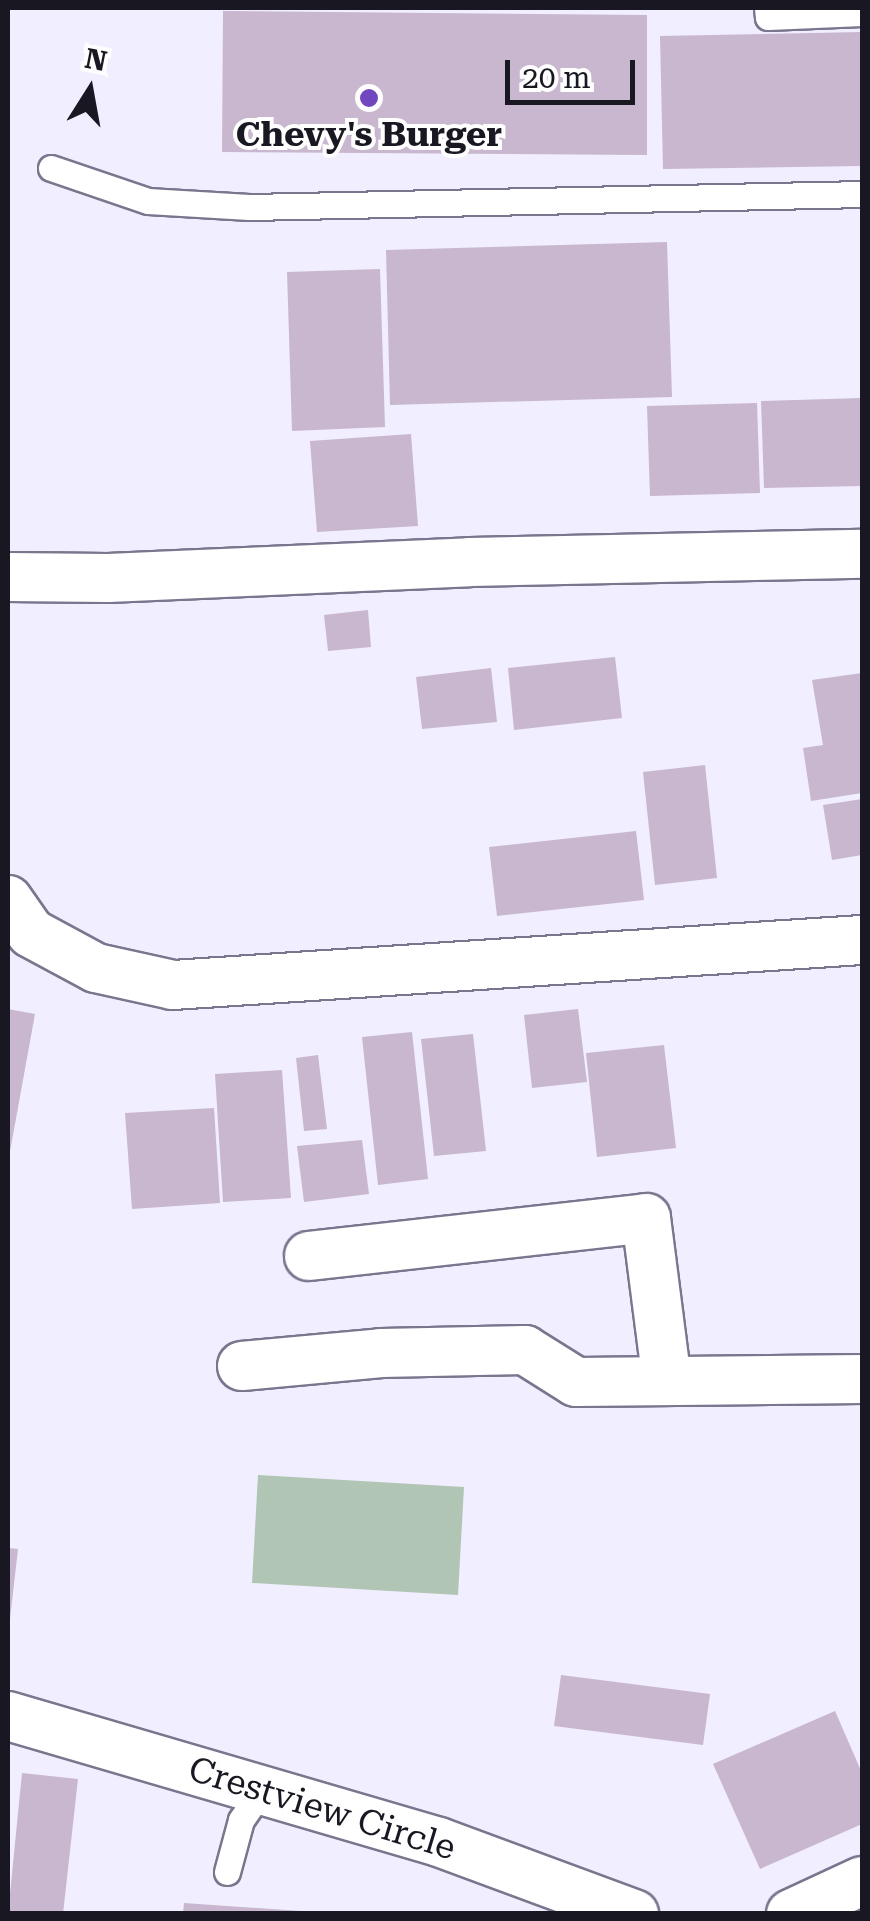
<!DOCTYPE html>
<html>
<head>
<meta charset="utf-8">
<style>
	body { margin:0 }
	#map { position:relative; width:870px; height:1921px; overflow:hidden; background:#f1eeff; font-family:"Roboto Serif",serif }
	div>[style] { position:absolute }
	.green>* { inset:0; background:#b0c5b4 }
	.building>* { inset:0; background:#c8b7ce }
	.roads { filter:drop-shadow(2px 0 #7b758e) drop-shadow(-2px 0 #7b758e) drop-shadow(0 2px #7b758e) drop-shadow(0 -2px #7b758e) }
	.service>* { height:25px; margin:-12.5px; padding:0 12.5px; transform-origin:12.5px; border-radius:12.5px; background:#fff }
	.minor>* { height:48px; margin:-24px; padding:0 24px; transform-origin:24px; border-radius:24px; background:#fff }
	.dots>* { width:28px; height:28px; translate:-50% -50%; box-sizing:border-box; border:5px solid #fefefe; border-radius:50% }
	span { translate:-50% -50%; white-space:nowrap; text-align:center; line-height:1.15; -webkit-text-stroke:8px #fefefe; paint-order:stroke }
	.poi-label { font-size:35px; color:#191721; font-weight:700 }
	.street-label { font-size:35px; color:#191721 }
	.frame { position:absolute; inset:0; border:10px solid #191721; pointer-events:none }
	.north { position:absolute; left:40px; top:40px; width:100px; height:100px; -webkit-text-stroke:8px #fefefe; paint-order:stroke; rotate:11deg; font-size:28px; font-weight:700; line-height:40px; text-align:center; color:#191721 }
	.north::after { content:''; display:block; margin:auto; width:35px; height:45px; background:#191721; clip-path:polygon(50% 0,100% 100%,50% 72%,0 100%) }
	.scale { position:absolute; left:505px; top:60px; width:130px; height:45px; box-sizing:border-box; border:5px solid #191721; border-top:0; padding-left:12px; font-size:30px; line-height:35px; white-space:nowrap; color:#191721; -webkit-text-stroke:8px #fefefe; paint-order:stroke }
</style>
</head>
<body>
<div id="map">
	<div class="green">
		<i style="clip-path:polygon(258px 1475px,464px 1487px,458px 1595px,252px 1583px)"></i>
	</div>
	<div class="building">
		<i style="clip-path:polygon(223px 11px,647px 15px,647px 155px,222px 152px)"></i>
		<i style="clip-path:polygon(862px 32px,862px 166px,663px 169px,660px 36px)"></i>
		<i style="clip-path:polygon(667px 242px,672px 397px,390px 405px,386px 250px)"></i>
		<i style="clip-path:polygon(380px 269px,385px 427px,292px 431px,287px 272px)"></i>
		<i style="clip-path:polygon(862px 398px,862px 486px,764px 488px,761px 401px)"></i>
		<i style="clip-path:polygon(757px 403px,760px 493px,650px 496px,647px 406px)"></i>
		<i style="clip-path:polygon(411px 434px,418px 526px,317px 532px,310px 441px)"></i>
		<i style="clip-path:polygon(368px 610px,371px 647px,328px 651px,324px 615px)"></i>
		<i style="clip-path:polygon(615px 657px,622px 718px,514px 730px,508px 668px)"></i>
		<i style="clip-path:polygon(491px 668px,497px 722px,422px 729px,416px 677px)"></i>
		<i style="clip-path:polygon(862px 673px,862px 793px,811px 801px,803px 748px,823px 745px,812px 680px)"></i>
		<i style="clip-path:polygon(705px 765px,717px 878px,655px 885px,643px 772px)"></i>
		<i style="clip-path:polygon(862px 799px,862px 855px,832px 860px,823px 805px)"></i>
		<i style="clip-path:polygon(636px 831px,644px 900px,497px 916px,489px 847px)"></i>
		<i style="clip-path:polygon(8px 1009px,35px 1014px,9px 1157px,8px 1157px)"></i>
		<i style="clip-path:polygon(578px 1009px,587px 1082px,532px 1088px,524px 1015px)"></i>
		<i style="clip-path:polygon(412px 1032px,428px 1179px,378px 1185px,362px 1037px)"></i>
		<i style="clip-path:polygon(473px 1034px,486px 1151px,434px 1156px,421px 1039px)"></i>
		<i style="clip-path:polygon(664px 1045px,676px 1148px,597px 1157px,586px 1053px)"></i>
		<i style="clip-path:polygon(318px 1055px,327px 1129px,304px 1131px,296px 1058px)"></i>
		<i style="clip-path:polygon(282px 1070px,291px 1198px,223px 1202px,215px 1074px)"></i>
		<i style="clip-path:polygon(214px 1108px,220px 1203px,132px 1209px,125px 1113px)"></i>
		<i style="clip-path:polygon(362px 1140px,369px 1194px,304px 1202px,297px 1146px)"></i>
		<i style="clip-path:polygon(8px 1548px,18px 1549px,10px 1619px,8px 1619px)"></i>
		<i style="clip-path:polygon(561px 1675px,710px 1694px,703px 1745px,554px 1726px)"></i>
		<i style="clip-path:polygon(835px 1711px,862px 1773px,862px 1824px,760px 1869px,713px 1764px)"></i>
		<i style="clip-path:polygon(22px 1773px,78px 1779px,63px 1914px,8px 1914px)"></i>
		<i style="clip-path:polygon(184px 1903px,301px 1911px,301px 1914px,183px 1914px)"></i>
	</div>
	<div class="roads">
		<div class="service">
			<i style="left:767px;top:8px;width:9px;rotate:84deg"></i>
			<i style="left:768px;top:17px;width:94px;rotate:-2.4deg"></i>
			<i style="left:51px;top:168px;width:102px;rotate:18.8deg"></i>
			<i style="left:148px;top:201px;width:101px;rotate:3.4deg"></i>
			<i style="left:249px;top:207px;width:613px;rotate:-1.21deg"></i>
			<i style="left:227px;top:1872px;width:54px;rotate:-74.9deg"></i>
			<i style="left:241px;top:1820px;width:37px;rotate:-55deg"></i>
		</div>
		<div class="minor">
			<i style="left:8px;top:577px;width:100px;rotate:0.6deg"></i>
			<i style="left:108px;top:578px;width:362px;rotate:-2.5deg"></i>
			<i style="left:470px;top:562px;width:392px;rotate:-1.2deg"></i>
			<i style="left:8px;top:900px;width:40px;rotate:55.1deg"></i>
			<i style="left:31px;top:933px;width:74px;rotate:28.3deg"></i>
			<i style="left:96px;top:968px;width:79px;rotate:12.4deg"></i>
			<i style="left:173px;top:985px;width:690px;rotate:-3.74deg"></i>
			<i style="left:309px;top:1256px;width:339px;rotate:-6.4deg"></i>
			<i style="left:646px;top:1218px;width:164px;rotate:82.7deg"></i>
			<i style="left:242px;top:1366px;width:140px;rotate:-5.3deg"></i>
			<i style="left:381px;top:1353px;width:144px;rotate:-1.2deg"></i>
			<i style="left:525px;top:1350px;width:60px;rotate:32.1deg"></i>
			<i style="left:576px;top:1382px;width:286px;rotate:-0.6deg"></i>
			<i style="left:8px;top:1716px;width:449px;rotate:16.3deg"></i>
			<i style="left:439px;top:1842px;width:208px;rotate:20.3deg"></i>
			<i style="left:791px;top:1914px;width:78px;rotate:-24.9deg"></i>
		</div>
	</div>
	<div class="dots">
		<i style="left:369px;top:98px;background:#7047bf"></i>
	</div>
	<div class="poi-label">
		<span style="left:369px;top:135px">Chevy's Burger</span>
	</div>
	<div class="street-label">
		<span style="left:322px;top:1809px;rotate:17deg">Crestview Circle</span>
	</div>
	<div class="frame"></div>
	<div class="north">N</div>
	<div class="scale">20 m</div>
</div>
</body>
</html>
